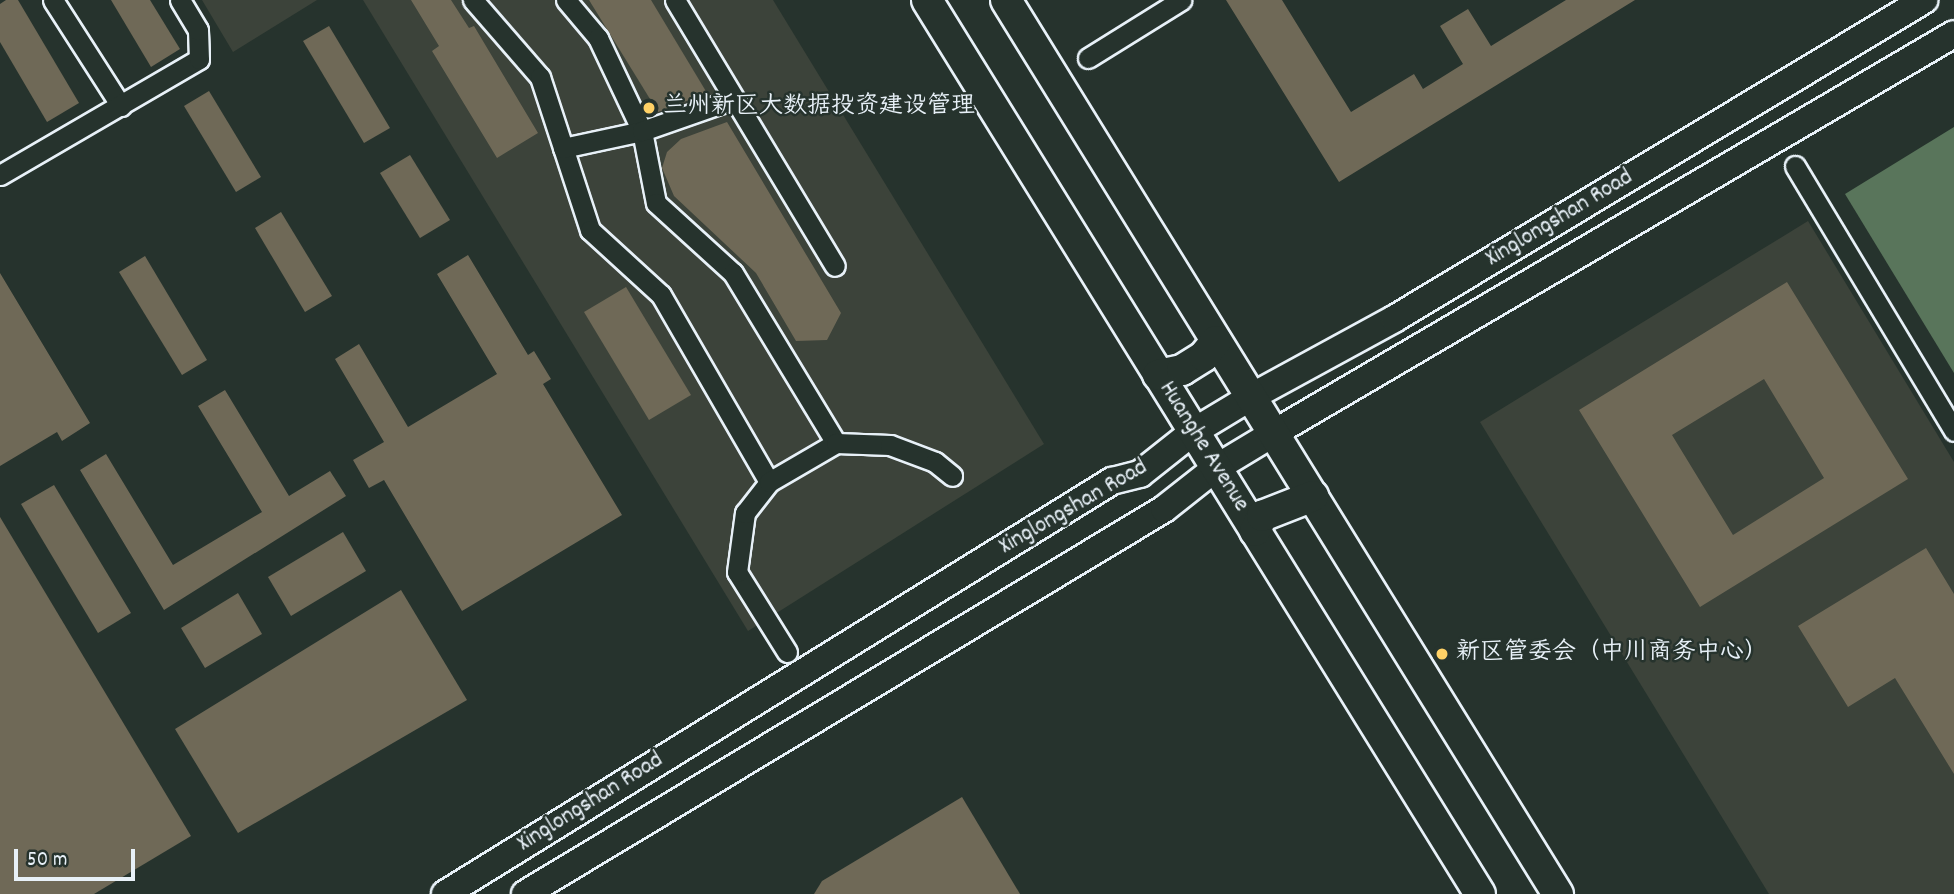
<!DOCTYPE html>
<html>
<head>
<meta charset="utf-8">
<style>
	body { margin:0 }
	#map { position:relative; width:1954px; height:894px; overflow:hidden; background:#26332d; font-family:Dekko,"LXGW WenKai TC",sans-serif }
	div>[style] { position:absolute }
	.built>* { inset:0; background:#3c433a }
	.green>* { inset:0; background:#59755b }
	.building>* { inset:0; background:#6f6957 }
	.roads { filter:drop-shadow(2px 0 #e8f1f8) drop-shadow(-2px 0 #e8f1f8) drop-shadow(0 2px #e8f1f8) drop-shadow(0 -2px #e8f1f8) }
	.street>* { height:19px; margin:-9.5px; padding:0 9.5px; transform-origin:9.5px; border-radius:9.5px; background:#26332d }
	.secondary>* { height:26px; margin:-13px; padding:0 13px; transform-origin:13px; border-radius:13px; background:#26332d }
	.primary>* { height:30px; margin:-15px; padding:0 15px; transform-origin:15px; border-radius:15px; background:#26332d }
	.dots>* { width:19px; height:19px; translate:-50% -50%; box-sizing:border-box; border:4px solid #26332d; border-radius:50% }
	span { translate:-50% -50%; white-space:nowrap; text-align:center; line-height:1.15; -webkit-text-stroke:5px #26332d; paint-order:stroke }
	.poi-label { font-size:24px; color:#e8f1f8 }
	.left { translate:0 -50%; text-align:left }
	.street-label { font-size:24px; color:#e8f1f8 }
	.scale { position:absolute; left:14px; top:849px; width:121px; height:32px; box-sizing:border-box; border:4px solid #e8f1f8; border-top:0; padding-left:9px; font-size:21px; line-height:24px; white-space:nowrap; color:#e8f1f8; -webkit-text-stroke:5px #26332d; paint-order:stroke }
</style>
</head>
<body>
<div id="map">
	<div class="built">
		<i style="clip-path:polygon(202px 0,317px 0,233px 52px)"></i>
		<i style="clip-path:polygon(363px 0,773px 0,1044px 444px,748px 631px)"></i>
		<i style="clip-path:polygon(1808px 221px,1954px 462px,1954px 894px,1769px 894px,1480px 422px)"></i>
	</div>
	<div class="green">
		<i style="clip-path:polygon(1954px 127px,1954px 373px,1845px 194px)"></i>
	</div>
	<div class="building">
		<i style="clip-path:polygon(6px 0,18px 0,79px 103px,47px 122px,0 42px,0 4px)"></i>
		<i style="clip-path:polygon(111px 0,150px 0,180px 49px,151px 67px)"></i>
		<i style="clip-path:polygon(411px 0,451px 0,469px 28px,474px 26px,538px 133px,497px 158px,432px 51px,439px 46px)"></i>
		<i style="clip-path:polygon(589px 0,651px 0,707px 93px,658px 112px)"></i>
		<i style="clip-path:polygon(1226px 0,1282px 0,1351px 112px,1414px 74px,1423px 89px,1463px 64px,1440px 26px,1468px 9px,1491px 46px,1566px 0,1635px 0,1339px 182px)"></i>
		<i style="clip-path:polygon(329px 26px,390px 128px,364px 143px,303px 41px)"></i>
		<i style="clip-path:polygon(209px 91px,261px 177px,236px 192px,184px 106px)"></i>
		<i style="clip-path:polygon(727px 122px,841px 313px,827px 340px,796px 341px,756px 273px,674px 196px,662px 168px,667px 152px,681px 139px)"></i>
		<i style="clip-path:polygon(410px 155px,450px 220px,420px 238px,380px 173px)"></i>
		<i style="clip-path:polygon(281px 212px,332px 296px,305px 312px,255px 228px)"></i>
		<i style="clip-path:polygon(468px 255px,528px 355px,534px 351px,551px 379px,543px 384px,622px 515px,462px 611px,384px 480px,369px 488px,353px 460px,384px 442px,335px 359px,359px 344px,408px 427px,497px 374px,437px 274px)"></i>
		<i style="clip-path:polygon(145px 256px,207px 360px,182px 375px,119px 272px)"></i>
		<i style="clip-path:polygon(0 273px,90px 423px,62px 441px,57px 432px,0 466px)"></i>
		<i style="clip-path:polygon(evenodd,1787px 282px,1908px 479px,1700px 607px,1579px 410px,1787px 282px,1764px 379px,1824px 478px,1733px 535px,1672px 435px,1764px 379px)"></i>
		<i style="clip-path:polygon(626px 287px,691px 395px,649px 420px,584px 312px)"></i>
		<i style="clip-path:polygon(225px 390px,289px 496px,330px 471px,346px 496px,164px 610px,80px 470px,106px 454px,173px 565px,262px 512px,198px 406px)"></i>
		<i style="clip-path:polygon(54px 485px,131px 613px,98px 633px,21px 504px)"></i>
		<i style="clip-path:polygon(0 517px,191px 836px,94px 894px,0 894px)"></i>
		<i style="clip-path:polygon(343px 532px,366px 571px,291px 616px,268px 577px)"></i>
		<i style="clip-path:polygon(1926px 548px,1954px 594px,1954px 774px,1895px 678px,1848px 707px,1798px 626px)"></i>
		<i style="clip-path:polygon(401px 590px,467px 700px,238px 833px,175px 729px)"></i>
		<i style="clip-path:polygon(238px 593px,262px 634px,205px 668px,181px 628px)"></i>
		<i style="clip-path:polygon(962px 797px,1020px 894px,814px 894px,822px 881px)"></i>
	</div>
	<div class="roads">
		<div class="street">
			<i style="left:53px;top:0;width:126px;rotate:57.3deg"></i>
			<i style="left:473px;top:0;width:102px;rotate:49deg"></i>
			<i style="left:540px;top:77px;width:161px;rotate:71.9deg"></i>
			<i style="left:590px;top:230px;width:96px;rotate:42.5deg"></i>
			<i style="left:661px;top:295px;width:216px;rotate:60deg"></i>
			<i style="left:566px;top:0;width:50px;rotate:49.9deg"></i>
			<i style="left:598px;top:38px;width:103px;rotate:64.7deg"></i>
			<i style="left:642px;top:131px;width:73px;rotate:79deg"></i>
			<i style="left:656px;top:203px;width:104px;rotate:42.3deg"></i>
			<i style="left:733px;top:273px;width:199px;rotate:58.8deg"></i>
			<i style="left:675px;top:0;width:310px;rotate:59deg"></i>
			<i style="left:1088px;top:58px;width:110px;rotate:-31.9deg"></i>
			<i style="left:563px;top:148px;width:81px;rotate:-12.1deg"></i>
			<i style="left:642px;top:131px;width:97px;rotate:-19.2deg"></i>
			<i style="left:1795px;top:166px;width:309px;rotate:59deg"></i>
			<i style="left:0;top:175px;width:230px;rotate:-30.2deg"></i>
			<i style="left:199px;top:59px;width:29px;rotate:-92deg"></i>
			<i style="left:198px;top:30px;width:35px;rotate:-121deg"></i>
			<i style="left:787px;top:652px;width:94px;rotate:-122deg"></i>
			<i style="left:737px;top:572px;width:60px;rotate:-82.3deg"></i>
			<i style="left:745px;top:513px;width:39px;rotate:-52deg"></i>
			<i style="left:769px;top:482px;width:78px;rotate:-30.2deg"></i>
			<i style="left:836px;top:443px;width:54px;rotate:2.1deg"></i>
			<i style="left:890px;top:445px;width:48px;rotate:20.7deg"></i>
			<i style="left:935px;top:462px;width:22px;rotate:39deg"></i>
		</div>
		<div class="secondary">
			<i style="left:445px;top:894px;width:785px;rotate:-31.77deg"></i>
			<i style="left:1112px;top:481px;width:29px;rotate:-14deg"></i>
			<i style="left:1140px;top:474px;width:68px;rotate:-38.4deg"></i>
			<i style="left:1193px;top:432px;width:68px;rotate:-31.1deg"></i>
			<i style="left:1251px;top:397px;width:163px;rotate:-28.6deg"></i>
			<i style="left:1394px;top:319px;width:619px;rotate:-31.04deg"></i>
			<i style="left:525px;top:894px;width:746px;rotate:-31.07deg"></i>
			<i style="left:1164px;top:509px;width:66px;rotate:-38.3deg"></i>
			<i style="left:1216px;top:468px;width:68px;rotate:-31.1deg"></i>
			<i style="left:1274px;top:433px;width:788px;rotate:-30.4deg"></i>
		</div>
		<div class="primary">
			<i style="left:927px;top:0;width:1051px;rotate:58.26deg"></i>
			<i style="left:1006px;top:0;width:1051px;rotate:58.31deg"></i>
			<i style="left:1158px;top:375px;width:25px;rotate:-12deg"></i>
			<i style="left:1182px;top:370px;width:26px;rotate:-32deg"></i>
			<i style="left:1204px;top:356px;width:19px;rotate:-51deg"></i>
			<i style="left:1255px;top:531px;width:17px;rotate:-65deg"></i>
			<i style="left:1262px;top:516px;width:55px;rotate:-21.4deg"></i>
		</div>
	</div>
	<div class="dots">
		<i style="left:649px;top:108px;background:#ffd166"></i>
		<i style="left:1442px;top:654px;background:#ffd166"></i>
	</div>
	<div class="poi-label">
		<span class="left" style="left:663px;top:108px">兰州新区大数据投资建设管理</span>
		<span class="left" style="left:1456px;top:654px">新区管委会（中川商务中心）</span>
	</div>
	<div class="street-label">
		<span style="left:1560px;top:219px;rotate:-31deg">Xinglongshan Road</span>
		<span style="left:1203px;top:447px;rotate:58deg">Huanghe Avenue</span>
		<span style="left:1074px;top:508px;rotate:-30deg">Xinglongshan Road</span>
		<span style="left:591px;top:803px;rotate:-32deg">Xinglongshan Road</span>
	</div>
	<div class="scale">50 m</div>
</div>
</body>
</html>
